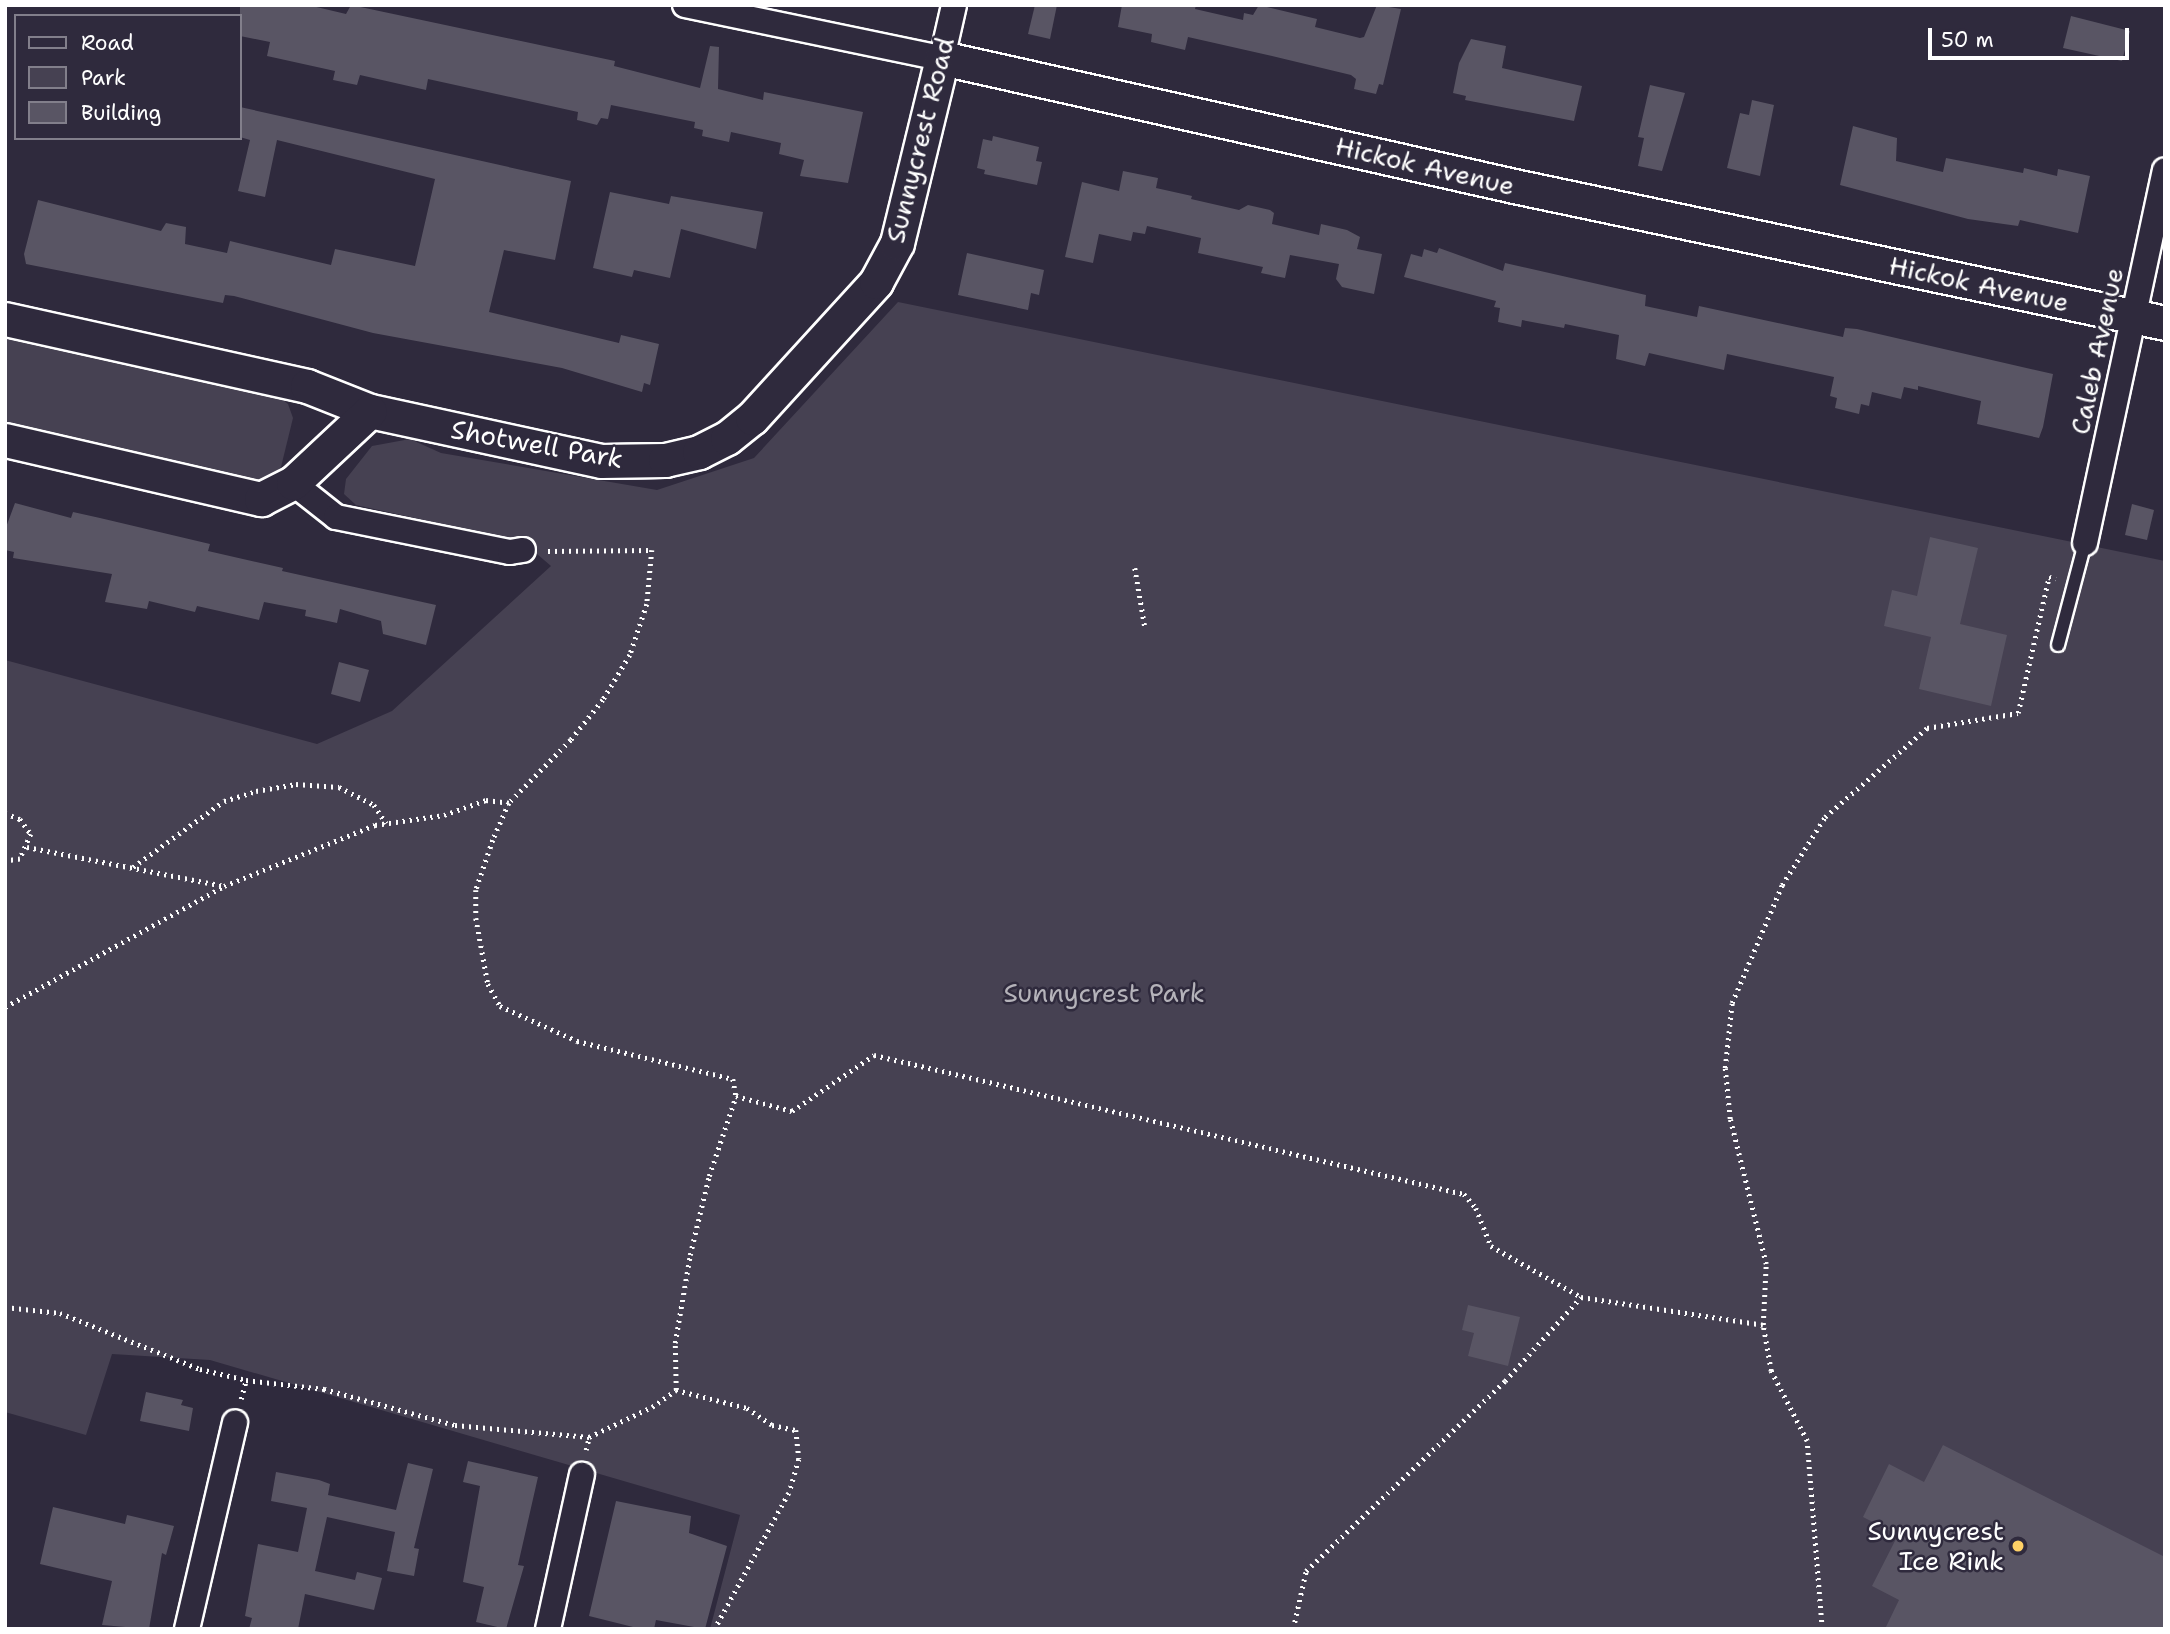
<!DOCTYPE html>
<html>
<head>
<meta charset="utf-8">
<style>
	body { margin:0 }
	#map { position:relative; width:2170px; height:1634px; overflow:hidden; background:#2f2a3d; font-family:"Shantell Sans",sans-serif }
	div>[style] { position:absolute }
	.green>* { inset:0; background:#464152 }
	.building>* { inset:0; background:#595564 }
	.path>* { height:4.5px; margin-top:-2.25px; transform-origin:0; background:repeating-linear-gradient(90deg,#fff 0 2px,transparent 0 7px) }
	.roads { filter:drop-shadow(2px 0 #fff) drop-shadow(-2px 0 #fff) drop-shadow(0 2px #fff) drop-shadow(0 -2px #fff) }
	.lane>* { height:12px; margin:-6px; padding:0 6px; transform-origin:6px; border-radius:6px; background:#2f2a3d }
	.street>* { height:24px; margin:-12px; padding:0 12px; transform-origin:12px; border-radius:12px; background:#2f2a3d }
	.secondary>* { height:33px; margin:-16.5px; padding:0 16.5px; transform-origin:16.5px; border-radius:16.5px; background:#2f2a3d }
	.dots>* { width:19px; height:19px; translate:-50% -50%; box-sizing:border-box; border:4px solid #2f2a3d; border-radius:50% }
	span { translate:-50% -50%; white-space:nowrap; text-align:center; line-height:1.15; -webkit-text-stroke:5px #2f2a3d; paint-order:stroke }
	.street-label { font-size:26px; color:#fff }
	.park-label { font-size:26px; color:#b5b3ba }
	.poi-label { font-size:26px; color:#fff }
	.right { translate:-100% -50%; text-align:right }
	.frame { position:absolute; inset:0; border:7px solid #fff; pointer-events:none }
	.legend { position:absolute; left:14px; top:14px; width:228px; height:126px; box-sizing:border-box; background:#2f2a3d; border:2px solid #827f8b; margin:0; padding:9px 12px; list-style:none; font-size:21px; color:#fff }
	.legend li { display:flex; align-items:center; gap:14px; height:35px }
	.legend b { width:35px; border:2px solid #827f8b }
	.scale { position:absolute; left:1928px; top:28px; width:201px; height:32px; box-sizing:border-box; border:4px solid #fff; border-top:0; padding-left:9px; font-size:21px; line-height:24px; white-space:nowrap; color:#fff; -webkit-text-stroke:5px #2f2a3d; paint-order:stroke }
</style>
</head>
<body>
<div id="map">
	<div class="green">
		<i style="clip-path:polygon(898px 302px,2165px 561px,2165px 1629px,710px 1629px,740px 1515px,210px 1360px,112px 1354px,86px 1435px,5px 1412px,5px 660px,317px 744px,392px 711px,551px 566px,523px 542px,356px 505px,344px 494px,346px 479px,372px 446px,410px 439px,441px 453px,657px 490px,754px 458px)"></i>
		<i style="clip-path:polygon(5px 332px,276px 394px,288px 404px,293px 418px,281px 467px,270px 477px,253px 481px,5px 428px)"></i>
	</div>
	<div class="building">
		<i style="clip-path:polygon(240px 5px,308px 5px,346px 14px,351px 5px,615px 61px,614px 66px,700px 88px,710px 46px,719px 47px,718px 89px,763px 100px,764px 92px,863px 112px,848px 183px,800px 176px,804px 160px,779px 154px,781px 143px,731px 132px,729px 142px,702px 136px,703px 130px,694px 128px,695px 122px,611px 105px,608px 119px,601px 118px,597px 125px,577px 120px,578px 112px,428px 79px,426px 90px,360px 75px,357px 85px,333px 80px,335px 71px,267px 56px,270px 42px,240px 36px)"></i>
		<i style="clip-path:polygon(1035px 5px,1057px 5px,1050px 39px,1028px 34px)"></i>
		<i style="clip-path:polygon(1122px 5px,1196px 5px,1195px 9px,1243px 20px,1244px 13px,1253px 15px,1259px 5px,1317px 19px,1315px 27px,1360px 38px,1364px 37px,1377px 5px,1401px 9px,1383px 85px,1379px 84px,1376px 94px,1354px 89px,1356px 79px,1351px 75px,1272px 56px,1188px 37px,1185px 50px,1151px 42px,1152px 34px,1118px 27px)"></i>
		<i style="clip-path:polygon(2071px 16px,2130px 31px,2122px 61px,2063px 48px)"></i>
		<i style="clip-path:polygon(1471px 39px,1506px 46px,1502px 68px,1582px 86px,1574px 121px,1465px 100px,1466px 96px,1453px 93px,1459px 63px)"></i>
		<i style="clip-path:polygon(1650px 85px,1685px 93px,1662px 171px,1638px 166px,1644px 138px,1638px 137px)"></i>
		<i style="clip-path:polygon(1752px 100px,1774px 105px,1760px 176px,1727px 168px,1740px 113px,1749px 115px)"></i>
		<i style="clip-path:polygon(240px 107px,571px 181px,555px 260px,504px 250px,489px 312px,619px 343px,621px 335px,659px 344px,650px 385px,644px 383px,642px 392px,562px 368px,373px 333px,234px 296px,225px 295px,223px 303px,26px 264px,24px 254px,38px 200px,161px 231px,166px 223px,186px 227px,185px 244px,227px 253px,230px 241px,331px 265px,335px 249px,415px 266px,435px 179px,277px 140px,265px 197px,238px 191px,250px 140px,240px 137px)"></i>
		<i style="clip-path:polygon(1853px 126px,1897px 138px,1896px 161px,1943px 172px,1946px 158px,2023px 173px,2024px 168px,2057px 176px,2058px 169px,2090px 176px,2078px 233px,2020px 220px,2018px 226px,1968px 219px,1840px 185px)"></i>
		<i style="clip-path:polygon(993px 136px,1039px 147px,1036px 161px,1042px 162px,1037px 185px,984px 174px,985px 170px,977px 168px,983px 139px,992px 141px)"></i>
		<i style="clip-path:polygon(1123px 171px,1158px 178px,1156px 188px,1192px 196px,1191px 199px,1239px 210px,1248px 205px,1270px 210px,1274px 213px,1272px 224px,1319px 235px,1321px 224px,1347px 230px,1360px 237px,1357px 249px,1382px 254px,1374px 294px,1342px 287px,1336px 279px,1339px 264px,1290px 255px,1285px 278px,1261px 273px,1263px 267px,1198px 253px,1201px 238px,1147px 226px,1145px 234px,1133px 232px,1131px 241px,1099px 234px,1093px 263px,1065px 257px,1082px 182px,1119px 191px)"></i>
		<i style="clip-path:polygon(610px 192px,669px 204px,671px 196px,763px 212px,756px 249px,681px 229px,670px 278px,634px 270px,632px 277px,593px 268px)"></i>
		<i style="clip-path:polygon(1439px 248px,1503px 271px,1505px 263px,1646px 295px,1645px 306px,1697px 317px,1699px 306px,1843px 337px,1845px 328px,1857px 329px,2053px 374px,2043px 427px,2039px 438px,1977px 424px,1981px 401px,1918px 386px,1918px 390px,1904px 387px,1901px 399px,1872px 392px,1869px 406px,1861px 404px,1859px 414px,1835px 408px,1837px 398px,1830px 396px,1834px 377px,1727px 354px,1724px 370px,1649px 353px,1645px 366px,1616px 359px,1619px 335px,1565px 324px,1564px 328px,1522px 320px,1521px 327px,1498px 322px,1500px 308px,1494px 307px,1496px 301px,1404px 277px,1411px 254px,1422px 257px,1424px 249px,1437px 253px)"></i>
		<i style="clip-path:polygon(967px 253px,1044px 270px,1039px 295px,1031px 293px,1028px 310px,958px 295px)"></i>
		<i style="clip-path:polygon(15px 503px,71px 518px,73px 512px,100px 518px,210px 544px,208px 551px,283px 568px,282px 571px,436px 605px,426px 645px,383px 634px,381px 621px,340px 609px,337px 623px,305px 616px,306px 610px,264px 602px,259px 620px,197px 606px,195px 612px,149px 601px,147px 609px,105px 602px,112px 574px,13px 558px,14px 552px,5px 550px,5px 530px)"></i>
		<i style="clip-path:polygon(2132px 504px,2154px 510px,2147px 540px,2125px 535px)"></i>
		<i style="clip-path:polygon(1930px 537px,1978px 548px,1960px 624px,2007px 635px,1991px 706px,1919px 689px,1931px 637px,1884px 626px,1892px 590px,1917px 596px)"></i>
		<i style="clip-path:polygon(339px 662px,369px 670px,360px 702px,331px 694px)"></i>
		<i style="clip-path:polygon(1468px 1305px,1520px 1317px,1508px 1366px,1468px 1356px,1474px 1333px,1462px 1330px)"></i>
		<i style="clip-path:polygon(146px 1392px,183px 1400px,181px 1405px,193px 1408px,189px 1431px,140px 1421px)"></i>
		<i style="clip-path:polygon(1943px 1445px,2165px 1557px,2165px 1629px,1885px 1629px,1899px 1600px,1872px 1586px,1898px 1535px,1863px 1517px,1889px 1464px,1924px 1482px)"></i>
		<i style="clip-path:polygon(468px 1461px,538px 1477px,518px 1565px,524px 1566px,506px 1629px,476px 1622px,484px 1587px,463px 1582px,480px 1486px,463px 1482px)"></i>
		<i style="clip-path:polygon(408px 1463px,433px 1469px,414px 1548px,419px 1549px,414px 1576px,387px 1571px,395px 1532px,327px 1517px,315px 1571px,355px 1580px,357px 1572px,382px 1578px,374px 1610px,305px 1594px,298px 1629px,249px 1629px,252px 1618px,245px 1616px,258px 1544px,298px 1552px,307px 1508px,271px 1501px,276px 1472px,319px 1480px,330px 1484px,328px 1495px,396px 1510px)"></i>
		<i style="clip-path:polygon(616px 1501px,691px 1516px,689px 1533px,727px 1546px,705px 1629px,656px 1620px,654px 1629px,641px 1629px,589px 1616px)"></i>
		<i style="clip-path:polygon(53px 1507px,125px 1524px,127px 1515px,174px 1526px,166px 1555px,162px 1553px,149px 1629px,102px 1625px,112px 1581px,40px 1564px)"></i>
	</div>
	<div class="path">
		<i style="left:548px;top:551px;width:104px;rotate:-0.6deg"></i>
		<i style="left:652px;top:550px;width:54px;rotate:95.3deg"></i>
		<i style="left:647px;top:604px;width:54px;rotate:108.4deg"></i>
		<i style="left:630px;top:655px;width:52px;rotate:121deg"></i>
		<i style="left:603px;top:700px;width:51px;rotate:128.7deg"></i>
		<i style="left:571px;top:740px;width:88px;rotate:134.5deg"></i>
		<i style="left:509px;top:803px;width:40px;rotate:113.4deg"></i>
		<i style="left:493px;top:840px;width:53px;rotate:108.8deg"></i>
		<i style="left:476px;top:890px;width:28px;rotate:90deg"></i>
		<i style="left:476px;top:918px;width:67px;rotate:79.7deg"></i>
		<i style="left:488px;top:984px;width:25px;rotate:61deg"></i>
		<i style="left:500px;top:1006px;width:85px;rotate:24.4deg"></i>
		<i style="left:577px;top:1041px;width:161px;rotate:13.7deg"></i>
		<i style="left:733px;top:1079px;width:17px;rotate:80deg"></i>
		<i style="left:736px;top:1096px;width:58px;rotate:15deg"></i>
		<i style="left:792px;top:1111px;width:99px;rotate:-34.3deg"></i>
		<i style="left:874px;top:1055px;width:606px;rotate:13.26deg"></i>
		<i style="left:1464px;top:1194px;width:18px;rotate:49deg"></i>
		<i style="left:1476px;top:1208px;width:41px;rotate:68.5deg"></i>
		<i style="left:1491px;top:1246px;width:103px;rotate:29.5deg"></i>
		<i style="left:1581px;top:1297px;width:184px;rotate:8.7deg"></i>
		<i style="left:1135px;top:568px;width:60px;rotate:80.4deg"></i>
		<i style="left:5px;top:813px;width:16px;rotate:22deg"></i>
		<i style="left:20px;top:819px;width:19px;rotate:54deg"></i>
		<i style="left:31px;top:834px;width:27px;rotate:114deg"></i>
		<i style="left:20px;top:859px;width:15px;rotate:172deg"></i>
		<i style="left:27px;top:847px;width:201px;rotate:11.2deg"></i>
		<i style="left:224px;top:886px;width:163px;rotate:-22deg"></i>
		<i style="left:375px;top:825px;width:70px;rotate:-8.2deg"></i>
		<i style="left:444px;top:815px;width:45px;rotate:-19.7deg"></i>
		<i style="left:486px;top:800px;width:23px;rotate:7deg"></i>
		<i style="left:133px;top:867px;width:112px;rotate:-36deg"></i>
		<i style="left:224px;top:801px;width:34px;rotate:-17deg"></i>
		<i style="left:256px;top:791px;width:41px;rotate:-9.9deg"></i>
		<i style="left:296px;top:784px;width:43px;rotate:4deg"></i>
		<i style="left:339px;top:787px;width:39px;rotate:27deg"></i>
		<i style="left:374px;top:805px;width:22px;rotate:56deg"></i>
		<i style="left:5px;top:1007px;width:248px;rotate:-28.9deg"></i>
		<i style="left:5px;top:1307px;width:55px;rotate:6.2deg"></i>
		<i style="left:60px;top:1313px;width:151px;rotate:21.8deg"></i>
		<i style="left:200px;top:1369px;width:47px;rotate:13.4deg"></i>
		<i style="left:246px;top:1380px;width:79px;rotate:6.6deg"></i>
		<i style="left:324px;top:1389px;width:136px;rotate:15.4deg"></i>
		<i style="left:455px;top:1425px;width:135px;rotate:5.1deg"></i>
		<i style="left:676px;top:1390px;width:73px;rotate:14.2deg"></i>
		<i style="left:747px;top:1408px;width:30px;rotate:34deg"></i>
		<i style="left:772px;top:1425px;width:25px;rotate:12deg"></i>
		<i style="left:796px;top:1430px;width:29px;rotate:84deg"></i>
		<i style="left:799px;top:1459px;width:35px;rotate:106deg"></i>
		<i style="left:789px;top:1493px;width:155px;rotate:118.6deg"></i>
		<i style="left:241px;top:1399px;width:20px;rotate:-75deg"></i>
		<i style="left:586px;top:1450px;width:13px;rotate:-77deg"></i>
		<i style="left:589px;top:1437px;width:70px;rotate:-25.5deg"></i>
		<i style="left:652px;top:1407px;width:29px;rotate:-35deg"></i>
		<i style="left:676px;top:1390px;width:47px;rotate:-91.2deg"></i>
		<i style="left:675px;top:1343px;width:89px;rotate:-80.3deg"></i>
		<i style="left:690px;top:1255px;width:81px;rotate:-76.5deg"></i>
		<i style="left:709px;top:1176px;width:84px;rotate:-71.4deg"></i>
		<i style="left:1293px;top:1629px;width:59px;rotate:-77.4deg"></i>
		<i style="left:1306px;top:1571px;width:275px;rotate:-43.7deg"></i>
		<i style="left:1505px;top:1381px;width:113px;rotate:-47.9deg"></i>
		<i style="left:1822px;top:1629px;width:189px;rotate:-94.6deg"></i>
		<i style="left:1807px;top:1441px;width:79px;rotate:-117.2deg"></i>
		<i style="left:1771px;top:1371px;width:47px;rotate:-99.9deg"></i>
		<i style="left:1763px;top:1325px;width:61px;rotate:-87.2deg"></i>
		<i style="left:1766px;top:1264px;width:149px;rotate:-103.9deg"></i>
		<i style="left:1730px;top:1119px;width:51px;rotate:-95.6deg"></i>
		<i style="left:1725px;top:1068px;width:65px;rotate:-83.9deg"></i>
		<i style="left:1732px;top:1003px;width:128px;rotate:-67deg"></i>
		<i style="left:1782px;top:885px;width:80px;rotate:-57.7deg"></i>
		<i style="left:1825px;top:817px;width:135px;rotate:-41.1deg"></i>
		<i style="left:1927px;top:728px;width:92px;rotate:-9.4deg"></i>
		<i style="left:2018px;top:713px;width:139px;rotate:-77.2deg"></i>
		<i style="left:2049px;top:577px;width:7px;rotate:16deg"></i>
	</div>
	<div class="roads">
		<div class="lane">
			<i style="left:2058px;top:645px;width:106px;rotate:-75.2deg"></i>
		</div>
		<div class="street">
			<i style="left:685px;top:5px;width:262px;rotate:11.7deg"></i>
			<i style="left:942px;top:58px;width:54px;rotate:-77.2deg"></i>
			<i style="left:293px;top:483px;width:55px;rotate:38.3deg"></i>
			<i style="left:336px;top:517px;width:177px;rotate:11.4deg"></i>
			<i style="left:510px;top:552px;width:13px;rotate:-9deg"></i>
			<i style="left:2085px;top:543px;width:381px;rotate:-77.9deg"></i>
			<i style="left:187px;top:1629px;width:212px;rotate:-76.9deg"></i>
			<i style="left:548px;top:1629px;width:158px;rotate:-77.6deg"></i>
		</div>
		<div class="secondary">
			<i style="left:5px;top:319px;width:309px;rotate:12.5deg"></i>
			<i style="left:307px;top:386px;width:68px;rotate:21.6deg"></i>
			<i style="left:370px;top:411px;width:236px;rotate:12.2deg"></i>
			<i style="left:601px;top:461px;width:64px;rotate:-0.9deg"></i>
			<i style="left:665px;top:460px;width:35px;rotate:-13deg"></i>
			<i style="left:699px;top:452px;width:31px;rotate:-27deg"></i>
			<i style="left:727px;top:438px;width:32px;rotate:-39deg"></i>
			<i style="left:752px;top:418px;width:184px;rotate:-47.6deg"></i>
			<i style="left:876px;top:282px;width:44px;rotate:-61.7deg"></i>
			<i style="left:897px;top:243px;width:190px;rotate:-76.3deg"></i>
			<i style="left:942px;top:58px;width:586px;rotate:12.61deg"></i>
			<i style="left:1514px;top:186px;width:665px;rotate:11.88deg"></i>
			<i style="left:5px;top:440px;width:263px;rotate:13deg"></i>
			<i style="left:261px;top:499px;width:36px;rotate:-27deg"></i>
			<i style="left:293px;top:483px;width:105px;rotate:-43.1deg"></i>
		</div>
	</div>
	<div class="dots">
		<i style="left:2018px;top:1546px;background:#ffd166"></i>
	</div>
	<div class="street-label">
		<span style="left:920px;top:140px;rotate:-76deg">Sunnycrest Road</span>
		<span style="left:1425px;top:166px;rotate:13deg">Hickok Avenue</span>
		<span style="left:1979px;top:284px;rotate:12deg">Hickok Avenue</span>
		<span style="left:2097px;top:351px;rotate:-78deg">Caleb Avenue</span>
		<span style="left:537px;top:444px;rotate:10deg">Shotwell Park</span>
	</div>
	<div class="park-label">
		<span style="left:1104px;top:993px">Sunnycrest Park</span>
	</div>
	<div class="poi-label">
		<span class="right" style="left:2004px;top:1546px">Sunnycrest<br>Ice Rink</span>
	</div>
	<div class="frame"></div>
	<ul class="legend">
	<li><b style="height:9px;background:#2f2a3d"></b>Road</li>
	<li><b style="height:19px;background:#464152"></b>Park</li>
	<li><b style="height:19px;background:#595564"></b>Building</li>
	</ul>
	<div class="scale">50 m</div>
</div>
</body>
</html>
